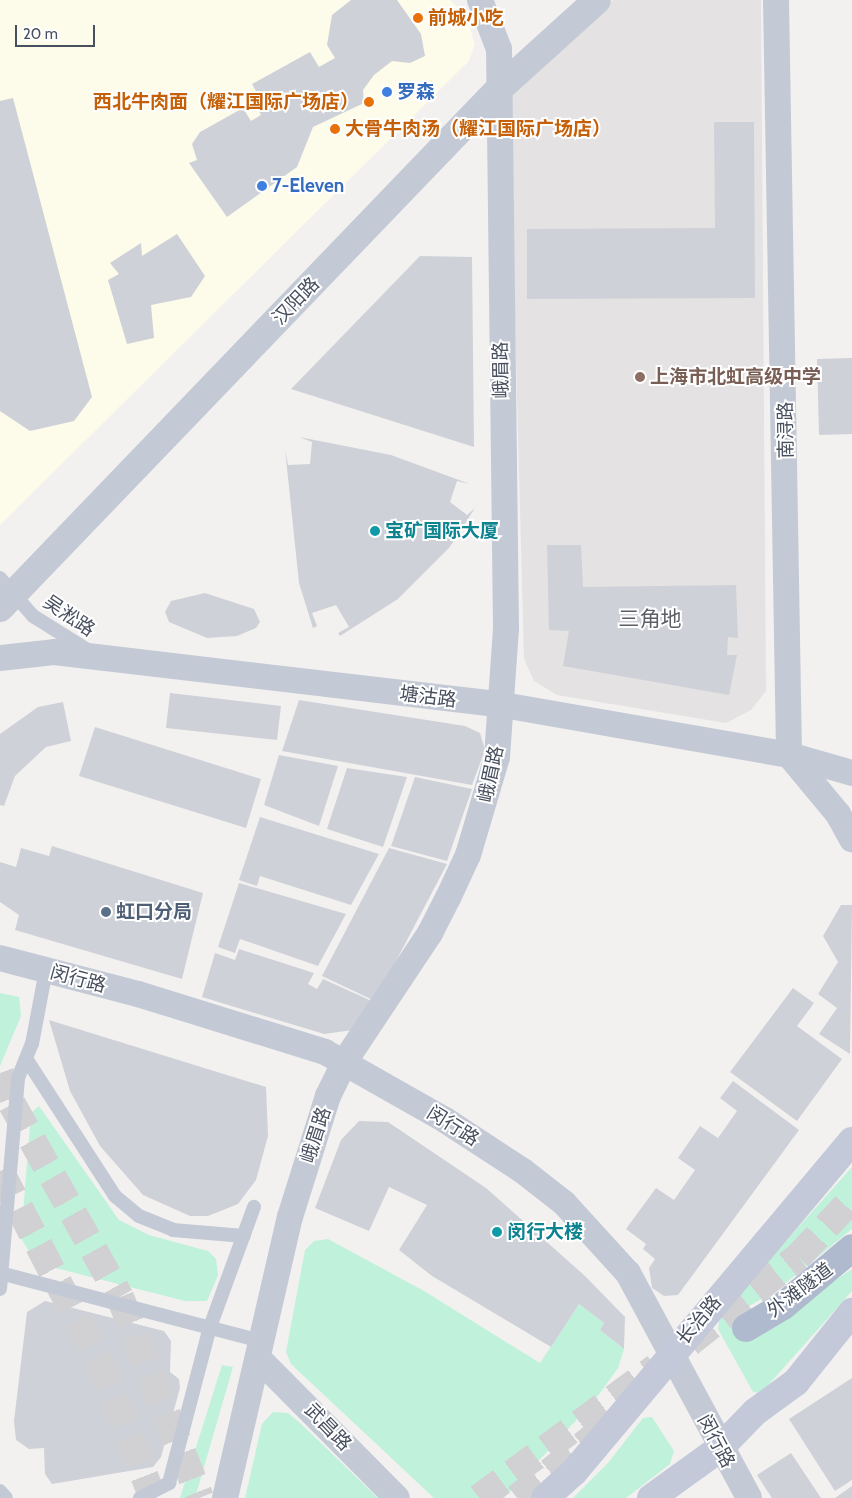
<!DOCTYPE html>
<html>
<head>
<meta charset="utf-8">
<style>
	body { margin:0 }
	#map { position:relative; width:852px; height:1498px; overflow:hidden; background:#f3f1f0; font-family:Cabin,"Noto Sans SC",sans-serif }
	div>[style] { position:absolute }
	.commercial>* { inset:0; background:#fdfbea }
	.education>* { inset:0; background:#e4e2e2 }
	.green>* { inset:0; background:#bff1db }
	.building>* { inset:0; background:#cfd1d8 }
	.primary-tunnel>* { height:28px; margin-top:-14px; transform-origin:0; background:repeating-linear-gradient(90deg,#d1d1d3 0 28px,transparent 0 42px) }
	.service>* { height:14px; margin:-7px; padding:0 7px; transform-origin:7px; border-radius:7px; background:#c4cad5 }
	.minor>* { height:26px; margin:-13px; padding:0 13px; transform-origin:13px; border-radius:13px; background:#c4cad5 }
	.tertiary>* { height:28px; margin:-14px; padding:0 14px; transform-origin:14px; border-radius:14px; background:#c4cad5 }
	.secondary>* { height:28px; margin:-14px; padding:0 14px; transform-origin:14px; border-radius:14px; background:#c3c9d9 }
	.primary>* { height:28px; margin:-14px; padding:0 14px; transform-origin:14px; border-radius:14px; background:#b0bacf }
	.dots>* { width:14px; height:14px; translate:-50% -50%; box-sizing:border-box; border:2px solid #fff; border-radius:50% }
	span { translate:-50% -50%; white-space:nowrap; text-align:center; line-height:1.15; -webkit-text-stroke:4px #fff; paint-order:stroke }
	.food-label { font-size:19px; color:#c56008; font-weight:700 }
	.left { translate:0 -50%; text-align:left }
	.right { translate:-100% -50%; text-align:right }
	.shop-label { font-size:19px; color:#366cbe; font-weight:700 }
	.street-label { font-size:19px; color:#484f5e }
	.education-label { font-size:19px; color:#785e54; font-weight:700 }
	.culture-label { font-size:19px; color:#0d838f; font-weight:700 }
	.service-label { font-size:19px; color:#4e5e75; font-weight:700 }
	.quarter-label { font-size:21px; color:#5d5f66 }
	.scale { position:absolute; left:15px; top:25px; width:80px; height:22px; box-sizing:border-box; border:2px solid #484f5e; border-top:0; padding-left:6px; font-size:15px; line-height:18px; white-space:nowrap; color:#484f5e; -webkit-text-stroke:4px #fff; paint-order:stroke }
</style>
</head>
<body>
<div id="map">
	<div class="commercial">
		<i style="clip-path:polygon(0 0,450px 0,467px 17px,475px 45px,468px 62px,0 525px)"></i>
	</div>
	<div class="education">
		<i style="clip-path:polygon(613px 0,761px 0,766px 691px,751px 710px,726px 723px,557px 695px,534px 681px,524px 659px,509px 95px)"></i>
	</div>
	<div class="green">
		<i style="clip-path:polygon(0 993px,19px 997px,21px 1016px,0 1066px)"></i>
		<i style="clip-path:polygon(39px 1106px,119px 1220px,149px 1235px,208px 1251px,216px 1259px,218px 1275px,207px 1301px,185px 1301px,36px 1263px,21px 1238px,31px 1113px)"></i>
		<i style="clip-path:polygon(852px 1167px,852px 1229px,777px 1290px,737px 1313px,750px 1339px,852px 1269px,852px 1291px,761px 1393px,753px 1392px,718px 1329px,720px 1315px)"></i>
		<i style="clip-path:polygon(328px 1239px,424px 1291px,540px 1363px,579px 1304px,604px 1323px,600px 1330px,624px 1349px,618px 1368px,595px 1400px,504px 1498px,434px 1498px,291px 1364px,286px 1352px,305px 1250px,314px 1241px)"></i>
		<i style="clip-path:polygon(222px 1365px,233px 1367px,195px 1498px,180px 1498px)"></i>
		<i style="clip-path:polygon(273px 1412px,288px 1413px,300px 1423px,378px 1498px,245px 1498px,262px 1424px)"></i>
		<i style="clip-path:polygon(652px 1417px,674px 1451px,670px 1464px,626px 1498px,573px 1498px,608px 1463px,643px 1418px)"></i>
	</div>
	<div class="building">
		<i style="clip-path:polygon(351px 0,397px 0,421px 34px,425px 56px,410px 63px,392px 61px,374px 75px,363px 90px,364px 103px,313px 127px,297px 167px,227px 217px,189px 163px,197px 160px,192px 144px,200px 132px,243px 108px,251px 121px,261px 115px,256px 105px,262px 102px,252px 84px,310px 52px,319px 67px,335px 58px,327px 45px,332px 15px)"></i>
		<i style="clip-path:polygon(13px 98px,92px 397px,74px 421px,30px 431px,0 411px,0 101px)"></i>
		<i style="clip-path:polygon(714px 122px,754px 122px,755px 298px,527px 299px,527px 229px,715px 228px)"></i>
		<i style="clip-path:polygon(177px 234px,205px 276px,191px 297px,151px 305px,154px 338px,127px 344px,108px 280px,119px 274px,110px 263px,141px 243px,142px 256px)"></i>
		<i style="clip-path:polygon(420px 256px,472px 257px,474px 447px,291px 389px)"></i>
		<i style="clip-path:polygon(852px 358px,852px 434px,819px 435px,817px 359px)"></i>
		<i style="clip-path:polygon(299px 437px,391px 455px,470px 484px,457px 481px,450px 502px,467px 515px,475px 508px,449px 548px,398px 599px,340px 636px,338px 633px,349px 627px,336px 605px,312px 613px,317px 626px,313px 628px,299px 583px,285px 449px,288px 465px,310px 464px,312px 442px)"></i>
		<i style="clip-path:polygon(547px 545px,581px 545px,583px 587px,736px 585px,738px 638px,728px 637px,727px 655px,737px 655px,729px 695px,563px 666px,569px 631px,549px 630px)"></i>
		<i style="clip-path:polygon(205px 593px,254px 609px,260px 622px,256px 628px,237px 636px,207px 638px,169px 622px,165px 612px,171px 601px)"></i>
		<i style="clip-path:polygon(170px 693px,281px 706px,277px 740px,166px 728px)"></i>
		<i style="clip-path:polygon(299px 700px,465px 726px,480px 733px,485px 750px,472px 785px,282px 751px)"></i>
		<i style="clip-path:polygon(63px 702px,71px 741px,46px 747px,15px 776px,4px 806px,0 805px,0 734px,38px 707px)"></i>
		<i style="clip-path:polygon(95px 727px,261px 779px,246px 828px,79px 776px)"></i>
		<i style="clip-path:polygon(279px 755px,338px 766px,319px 826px,264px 805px)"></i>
		<i style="clip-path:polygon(347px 768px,407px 777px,383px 847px,327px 829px)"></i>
		<i style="clip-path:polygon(415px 777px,472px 789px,447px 861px,391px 846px)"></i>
		<i style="clip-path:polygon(260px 817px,379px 854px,351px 905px,260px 876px,257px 886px,239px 880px)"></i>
		<i style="clip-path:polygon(52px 846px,203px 893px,182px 979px,15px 930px,19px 915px,0 902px,0 862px,16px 867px,21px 848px,49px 856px)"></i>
		<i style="clip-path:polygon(389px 848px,447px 864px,375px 1001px,322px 976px)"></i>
		<i style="clip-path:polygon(239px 883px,346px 914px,318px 966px,240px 939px,235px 953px,218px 947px)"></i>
		<i style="clip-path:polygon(841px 905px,852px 905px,850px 1054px,819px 1034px,837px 1008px,818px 994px,838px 962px,823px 936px)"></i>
		<i style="clip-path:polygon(239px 949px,314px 973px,308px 984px,317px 989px,323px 979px,374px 1002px,353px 1030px,324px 1034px,202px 997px,215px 953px,235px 960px)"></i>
		<i style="clip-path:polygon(793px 988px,814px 1003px,797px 1026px,842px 1059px,797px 1121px,730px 1072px)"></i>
		<i style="clip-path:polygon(49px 1020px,266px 1087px,268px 1136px,256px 1180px,238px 1204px,208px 1216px,190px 1216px,143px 1195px,100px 1146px,70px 1091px)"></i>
		<i style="clip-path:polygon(733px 1081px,799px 1130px,678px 1295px,664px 1296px,652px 1288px,649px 1268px,655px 1259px,643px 1249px,646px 1244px,626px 1229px,656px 1188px,674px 1200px,695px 1170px,678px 1158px,700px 1126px,718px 1138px,737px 1111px,720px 1098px)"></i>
		<i style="clip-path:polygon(359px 1121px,388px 1122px,486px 1188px,585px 1276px,625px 1317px,624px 1349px,600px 1330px,604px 1323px,579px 1304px,551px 1347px,432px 1276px,399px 1250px,427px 1205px,389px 1187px,369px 1231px,315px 1208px,341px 1140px)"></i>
		<i style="clip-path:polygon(45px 1301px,164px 1331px,171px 1341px,170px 1372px,179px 1379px,180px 1388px,161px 1457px,153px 1467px,52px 1484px,45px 1474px,44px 1448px,29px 1449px,16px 1440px,14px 1421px,27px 1312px)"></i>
		<i style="clip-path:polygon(852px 1378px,852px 1480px,835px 1491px,789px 1419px)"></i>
		<i style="clip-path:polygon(791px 1453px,821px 1498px,772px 1498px,757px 1475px)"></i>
		<i style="clip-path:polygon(852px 1486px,852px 1498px,835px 1498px)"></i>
	</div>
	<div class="primary-tunnel">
		<i style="left:0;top:1073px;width:33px;rotate:69deg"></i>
		<i style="left:12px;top:1104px;width:221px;rotate:60.8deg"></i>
		<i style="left:120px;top:1297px;width:216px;rotate:68.3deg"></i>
		<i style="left:0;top:1171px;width:212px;rotate:62.5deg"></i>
		<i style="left:98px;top:1359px;width:149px;rotate:68.4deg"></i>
		<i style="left:689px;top:1343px;width:139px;rotate:-38.3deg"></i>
		<i style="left:798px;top:1257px;width:79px;rotate:-47deg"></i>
		<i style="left:479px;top:1498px;width:220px;rotate:-36.5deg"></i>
		<i style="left:517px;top:1498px;width:101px;rotate:-38.6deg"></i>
	</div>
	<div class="service">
		<i style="left:0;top:578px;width:50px;rotate:49deg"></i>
		<i style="left:33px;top:616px;width:66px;rotate:32deg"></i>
		<i style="left:27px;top:1060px;width:162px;rotate:57.1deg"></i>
		<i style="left:115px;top:1196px;width:31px;rotate:40deg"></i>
		<i style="left:139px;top:1216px;width:37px;rotate:22deg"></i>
		<i style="left:173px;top:1230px;width:71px;rotate:4.8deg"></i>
		<i style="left:0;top:1273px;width:270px;rotate:14.6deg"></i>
		<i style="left:0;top:1289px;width:212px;rotate:-85.1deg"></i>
		<i style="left:18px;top:1078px;width:37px;rotate:-68deg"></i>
		<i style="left:32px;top:1044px;width:75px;rotate:-79.3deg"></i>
		<i style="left:0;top:1491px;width:9px;rotate:49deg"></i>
		<i style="left:140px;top:1498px;width:33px;rotate:-27deg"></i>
		<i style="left:169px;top:1483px;width:161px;rotate:-75.3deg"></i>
		<i style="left:210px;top:1327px;width:128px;rotate:-69.9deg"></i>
	</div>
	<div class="minor">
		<i style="left:776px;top:0;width:755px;rotate:89.01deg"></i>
		<i style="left:789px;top:755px;width:77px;rotate:50.3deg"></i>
		<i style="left:838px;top:814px;width:29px;rotate:61deg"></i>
		<i style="left:0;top:658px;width:54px;rotate:-6.3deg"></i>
		<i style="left:54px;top:652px;width:452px;rotate:6.7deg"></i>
		<i style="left:503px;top:705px;width:290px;rotate:9.9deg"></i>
		<i style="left:789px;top:755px;width:66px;rotate:15.9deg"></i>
		<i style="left:0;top:958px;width:143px;rotate:14.6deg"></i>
		<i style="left:138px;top:994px;width:196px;rotate:17.2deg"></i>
		<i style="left:325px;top:1052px;width:138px;rotate:29.5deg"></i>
		<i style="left:445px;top:1120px;width:93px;rotate:33.2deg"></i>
		<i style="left:523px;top:1171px;width:52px;rotate:38deg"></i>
		<i style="left:564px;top:1203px;width:95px;rotate:47.6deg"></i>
		<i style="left:628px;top:1273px;width:255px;rotate:61.7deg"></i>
		<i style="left:258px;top:1358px;width:197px;rotate:45.2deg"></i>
		<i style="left:225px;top:1498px;width:288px;rotate:-77deg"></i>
		<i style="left:290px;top:1217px;width:127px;rotate:-72.6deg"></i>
		<i style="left:328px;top:1096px;width:39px;rotate:-64deg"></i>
		<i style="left:345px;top:1061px;width:154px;rotate:-56.4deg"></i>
		<i style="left:430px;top:933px;width:39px;rotate:-63deg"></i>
		<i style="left:448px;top:898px;width:47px;rotate:-65.1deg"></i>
		<i style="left:468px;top:855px;width:102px;rotate:-73.5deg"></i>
		<i style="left:497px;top:757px;width:129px;rotate:-86deg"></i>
		<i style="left:506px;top:628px;width:579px;rotate:-90.69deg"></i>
		<i style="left:499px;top:49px;width:53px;rotate:-111.2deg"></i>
	</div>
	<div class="tertiary">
		<i style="left:0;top:608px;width:720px;rotate:-46.13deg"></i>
		<i style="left:499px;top:89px;width:132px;rotate:-42.2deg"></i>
	</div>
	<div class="secondary">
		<i style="left:545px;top:1498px;width:39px;rotate:-42deg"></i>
		<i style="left:574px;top:1472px;width:432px;rotate:-50deg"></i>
		<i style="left:651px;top:1498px;width:84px;rotate:-35.8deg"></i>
		<i style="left:719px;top:1449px;width:52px;rotate:-45.8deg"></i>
		<i style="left:755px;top:1412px;width:51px;rotate:-36.2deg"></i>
		<i style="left:796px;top:1382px;width:90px;rotate:-51.3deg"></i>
	</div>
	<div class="primary">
		<i style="left:746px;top:1328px;width:43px;rotate:-30.7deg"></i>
		<i style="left:783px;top:1306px;width:90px;rotate:-40deg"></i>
	</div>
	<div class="dots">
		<i style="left:418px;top:18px;background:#e8710a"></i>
		<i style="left:387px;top:92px;background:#3f7fe0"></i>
		<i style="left:369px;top:102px;background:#e8710a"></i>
		<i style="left:335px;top:129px;background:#e8710a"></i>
		<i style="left:262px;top:186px;background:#3f7fe0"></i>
		<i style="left:640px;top:377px;background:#8d6e63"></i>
		<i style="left:375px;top:531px;background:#0f9aa8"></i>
		<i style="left:106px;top:912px;background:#5c6f8a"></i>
		<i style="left:497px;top:1232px;background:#0f9aa8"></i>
	</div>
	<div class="food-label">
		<span class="left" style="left:428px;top:18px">前城小吃</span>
		<span class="right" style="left:359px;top:102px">西北牛肉面（耀江国际广场店）</span>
		<span class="left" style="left:345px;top:129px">大骨牛肉汤（耀江国际广场店）</span>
	</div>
	<div class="shop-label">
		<span class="left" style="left:397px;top:92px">罗森</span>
		<span class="left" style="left:272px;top:186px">7-Eleven</span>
	</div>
	<div class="street-label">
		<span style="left:296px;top:301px;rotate:-46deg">汉阳路</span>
		<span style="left:501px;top:370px;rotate:-91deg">峨眉路</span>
		<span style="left:786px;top:430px;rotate:-91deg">南浔路</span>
		<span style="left:69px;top:616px;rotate:34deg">吴淞路</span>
		<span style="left:428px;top:697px;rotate:7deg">塘沽路</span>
		<span style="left:491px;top:774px;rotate:-78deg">峨眉路</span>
		<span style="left:78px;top:979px;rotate:15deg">闵行路</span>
		<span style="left:453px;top:1126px;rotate:32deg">闵行路</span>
		<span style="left:316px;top:1135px;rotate:-72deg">峨眉路</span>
		<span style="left:800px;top:1290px;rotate:-37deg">外滩隧道</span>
		<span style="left:699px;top:1320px;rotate:-50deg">长治路</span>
		<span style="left:328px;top:1427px;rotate:46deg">武昌路</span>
		<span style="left:716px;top:1441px;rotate:62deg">闵行路</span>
	</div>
	<div class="education-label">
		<span class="left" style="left:650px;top:377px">上海市北虹高级中学</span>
	</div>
	<div class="culture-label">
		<span class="left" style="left:385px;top:531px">宝矿国际大厦</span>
		<span class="left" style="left:507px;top:1232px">闵行大楼</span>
	</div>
	<div class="service-label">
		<span class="left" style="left:116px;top:912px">虹口分局</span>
	</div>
	<div class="quarter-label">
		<span style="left:650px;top:619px">三角地</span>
	</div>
	<div class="scale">20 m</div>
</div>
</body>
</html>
